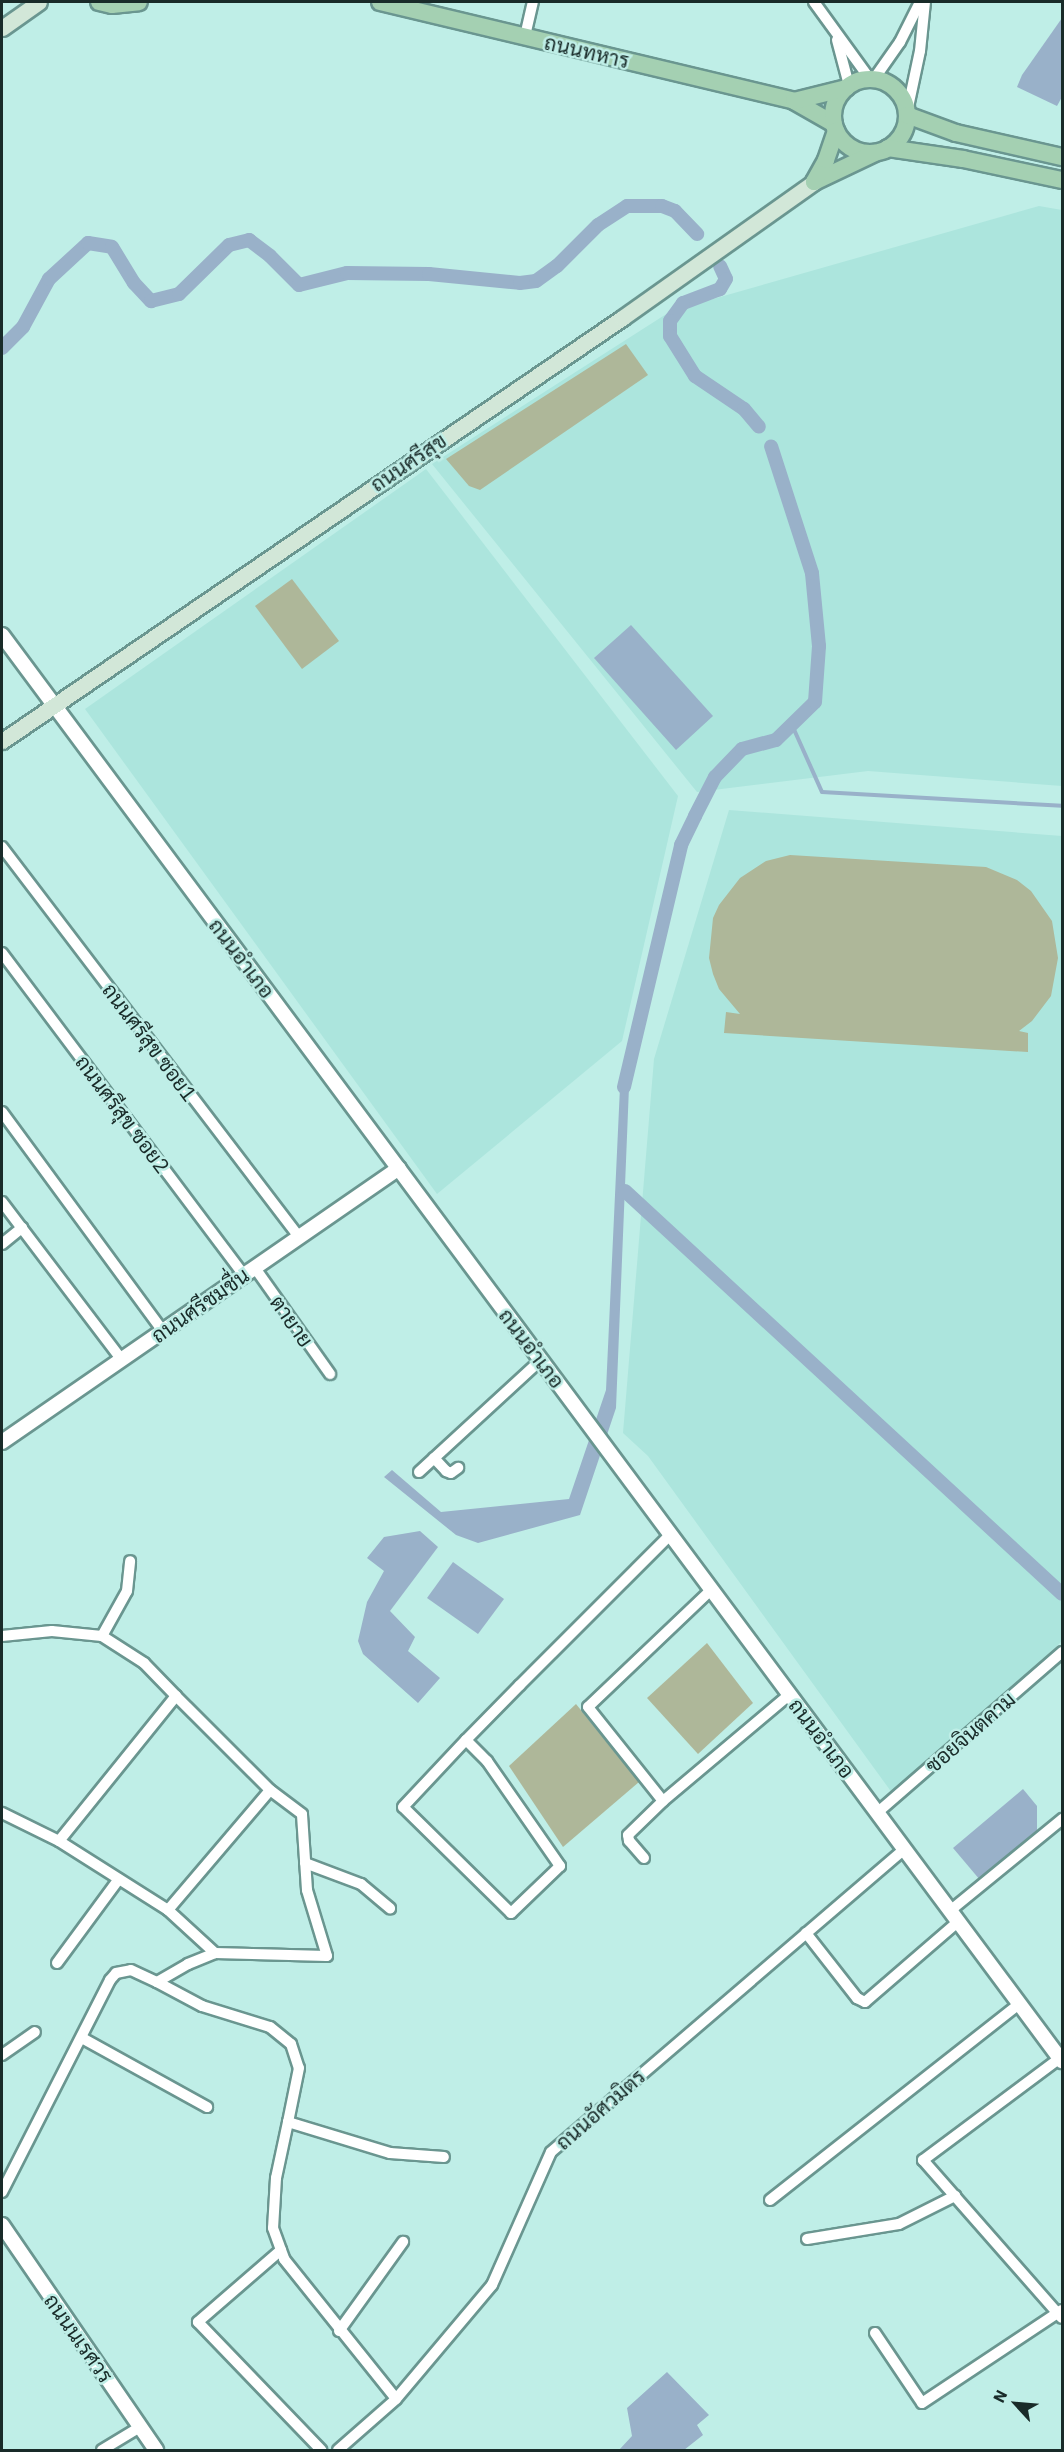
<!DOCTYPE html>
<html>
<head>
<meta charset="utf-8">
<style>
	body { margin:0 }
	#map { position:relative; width:1064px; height:2452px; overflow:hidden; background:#bfeee7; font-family:"IBM Plex Sans",Sarabun,sans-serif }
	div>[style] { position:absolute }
	.built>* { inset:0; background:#ace5dd }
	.green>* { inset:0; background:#aeb799 }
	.water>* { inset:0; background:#99b1c9 }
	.stream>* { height:4px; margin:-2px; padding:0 2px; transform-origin:2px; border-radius:2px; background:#99b1c9 }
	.canal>* { height:14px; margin:-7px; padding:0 7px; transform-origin:7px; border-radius:7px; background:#99b1c9 }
	.roads { filter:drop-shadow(2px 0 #6a9690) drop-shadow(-2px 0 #6a9690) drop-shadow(0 2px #6a9690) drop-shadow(0 -2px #6a9690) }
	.minor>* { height:10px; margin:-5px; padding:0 5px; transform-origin:5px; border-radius:5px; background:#fff }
	.tertiary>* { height:14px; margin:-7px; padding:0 7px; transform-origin:7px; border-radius:7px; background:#fff }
	.secondary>* { height:15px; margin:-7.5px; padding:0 7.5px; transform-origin:7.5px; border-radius:7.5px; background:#d2e7d8 }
	.primary>* { height:16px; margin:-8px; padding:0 8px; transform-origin:8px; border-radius:8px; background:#a4d0b2 }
	.primary>.ring { margin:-8px; padding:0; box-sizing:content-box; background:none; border:16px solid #a4d0b2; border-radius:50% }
	span { translate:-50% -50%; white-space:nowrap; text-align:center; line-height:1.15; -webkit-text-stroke:5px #bfeee7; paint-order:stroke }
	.street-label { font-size:21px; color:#192b29 }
	.frame { position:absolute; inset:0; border:3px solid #192b29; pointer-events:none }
	.north { position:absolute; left:986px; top:2374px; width:60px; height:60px; -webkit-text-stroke:4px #bfeee7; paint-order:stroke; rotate:296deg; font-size:16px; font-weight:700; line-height:24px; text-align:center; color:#192b29 }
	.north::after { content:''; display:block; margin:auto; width:21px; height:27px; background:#192b29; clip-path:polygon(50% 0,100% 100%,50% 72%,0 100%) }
</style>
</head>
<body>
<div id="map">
	<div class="built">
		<i style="clip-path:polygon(1039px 206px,1062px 210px,1062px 786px,868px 771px,697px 792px,432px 464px,671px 311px)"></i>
		<i style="clip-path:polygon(426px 469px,678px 796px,622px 1041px,437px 1194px,85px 709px)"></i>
		<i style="clip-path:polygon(729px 810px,1062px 836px,1062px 1641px,895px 1797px,648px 1456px,623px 1433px,654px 1059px)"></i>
	</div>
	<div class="green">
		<i style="clip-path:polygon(626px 344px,648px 375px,480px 490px,469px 486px,446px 459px)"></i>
		<i style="clip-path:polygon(292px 579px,339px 641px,302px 669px,255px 606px)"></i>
		<i style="clip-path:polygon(790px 855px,986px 867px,1017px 880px,1031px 891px,1052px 921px,1058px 958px,1051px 996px,1032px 1021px,1019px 1031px,1028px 1033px,1028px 1052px,724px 1033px,726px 1012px,740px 1014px,719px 989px,713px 974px,709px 958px,713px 918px,719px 905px,740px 878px,766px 861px)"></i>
		<i style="clip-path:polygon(707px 1643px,753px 1703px,698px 1754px,647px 1698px)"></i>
		<i style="clip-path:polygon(576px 1704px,639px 1782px,563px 1847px,509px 1766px)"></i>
	</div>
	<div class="water">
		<i style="clip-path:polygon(1062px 18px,1062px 97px,1057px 106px,1017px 87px,1022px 75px)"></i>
		<i style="clip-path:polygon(631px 625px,713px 716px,676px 750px,594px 658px)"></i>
		<i style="clip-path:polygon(620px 1087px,629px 1087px,616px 1408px,580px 1515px,478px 1543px,456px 1535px,384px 1477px,392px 1470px,441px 1512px,569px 1499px,606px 1390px)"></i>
		<i style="clip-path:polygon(420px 1531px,438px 1547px,390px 1611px,415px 1637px,408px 1651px,440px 1678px,418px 1703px,363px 1654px,358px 1641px,367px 1602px,384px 1571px,367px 1558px,384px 1537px)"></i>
		<i style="clip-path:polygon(453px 1562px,504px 1599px,478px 1634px,427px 1598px)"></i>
		<i style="clip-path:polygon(1023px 1789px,1037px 1806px,1037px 1830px,980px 1880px,953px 1848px)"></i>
		<i style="clip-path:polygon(667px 2372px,709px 2415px,697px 2425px,703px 2435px,684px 2450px,619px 2450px,632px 2436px,627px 2408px)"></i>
	</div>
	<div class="stream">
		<i style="left:792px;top:725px;width:73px;rotate:65.9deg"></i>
		<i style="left:822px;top:792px;width:240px;rotate:3.3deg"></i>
	</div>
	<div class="canal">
		<i style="left:720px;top:266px;width:14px;rotate:65deg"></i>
		<i style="left:726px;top:279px;width:12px;rotate:121deg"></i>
		<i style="left:720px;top:289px;width:40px;rotate:159deg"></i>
		<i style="left:683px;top:303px;width:22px;rotate:126deg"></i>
		<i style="left:670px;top:321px;width:15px;rotate:90deg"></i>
		<i style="left:670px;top:336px;width:47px;rotate:58deg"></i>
		<i style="left:695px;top:376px;width:59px;rotate:34deg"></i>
		<i style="left:744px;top:409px;width:23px;rotate:50deg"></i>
		<i style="left:2px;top:348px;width:30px;rotate:-45deg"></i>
		<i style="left:23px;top:327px;width:55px;rotate:-61.6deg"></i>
		<i style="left:49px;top:279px;width:53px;rotate:-42.7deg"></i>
		<i style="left:88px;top:243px;width:24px;rotate:9deg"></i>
		<i style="left:112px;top:247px;width:42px;rotate:58.6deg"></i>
		<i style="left:134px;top:283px;width:25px;rotate:47deg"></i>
		<i style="left:151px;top:301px;width:29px;rotate:-14deg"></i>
		<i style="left:179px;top:294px;width:70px;rotate:-44.4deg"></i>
		<i style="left:229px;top:245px;width:21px;rotate:-14deg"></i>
		<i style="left:249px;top:240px;width:26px;rotate:37deg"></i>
		<i style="left:270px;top:256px;width:41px;rotate:45deg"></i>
		<i style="left:299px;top:285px;width:49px;rotate:-14deg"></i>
		<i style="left:347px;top:273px;width:82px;rotate:0.7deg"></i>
		<i style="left:429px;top:274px;width:91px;rotate:5.6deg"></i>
		<i style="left:520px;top:283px;width:16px;rotate:-7deg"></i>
		<i style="left:536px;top:281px;width:26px;rotate:-36deg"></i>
		<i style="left:557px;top:266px;width:58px;rotate:-45deg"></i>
		<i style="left:598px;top:225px;width:35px;rotate:-33deg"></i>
		<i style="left:627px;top:206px;width:35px"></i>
		<i style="left:662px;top:206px;width:14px;rotate:21deg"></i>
		<i style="left:675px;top:211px;width:32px;rotate:46deg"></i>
		<i style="left:624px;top:1087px;width:249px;rotate:-76.7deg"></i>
		<i style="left:681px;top:845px;width:32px;rotate:-64deg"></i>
		<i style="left:695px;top:816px;width:44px;rotate:-62.9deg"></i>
		<i style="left:715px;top:777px;width:39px;rotate:-46deg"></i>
		<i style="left:742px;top:749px;width:35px;rotate:-15deg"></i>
		<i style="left:776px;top:740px;width:54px;rotate:-44.3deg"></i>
		<i style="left:815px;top:702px;width:56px;rotate:-85.9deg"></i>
		<i style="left:819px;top:646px;width:73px;rotate:-95.5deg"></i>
		<i style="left:812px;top:573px;width:133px;rotate:-107.9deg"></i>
		<i style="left:625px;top:1191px;width:594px;rotate:42.68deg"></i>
	</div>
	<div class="roads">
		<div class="minor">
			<i style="left:814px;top:2px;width:95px;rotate:54deg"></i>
			<i style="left:525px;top:36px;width:35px;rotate:-77deg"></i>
			<i style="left:837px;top:40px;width:47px;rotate:75.1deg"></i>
			<i style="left:874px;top:79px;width:45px;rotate:-54.9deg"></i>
			<i style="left:900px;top:42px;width:45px;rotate:-63.4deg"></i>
			<i style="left:907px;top:112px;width:62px;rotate:-78deg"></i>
			<i style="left:920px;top:51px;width:49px;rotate:-84.2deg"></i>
			<i style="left:2px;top:847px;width:490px;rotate:52.7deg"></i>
			<i style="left:2px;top:953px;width:403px;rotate:53.1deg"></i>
			<i style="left:2px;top:1112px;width:272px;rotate:53.7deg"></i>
			<i style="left:2px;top:1202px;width:197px;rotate:52.8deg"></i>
			<i style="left:2px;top:1244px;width:26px;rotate:-39deg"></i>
			<i style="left:255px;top:1268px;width:130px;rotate:54.7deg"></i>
			<i style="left:434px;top:1458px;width:18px;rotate:47deg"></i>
			<i style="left:446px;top:1471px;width:5px;rotate:22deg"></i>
			<i style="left:451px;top:1473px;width:9px;rotate:-36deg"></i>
			<i style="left:419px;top:1472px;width:166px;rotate:-42.6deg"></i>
			<i style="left:712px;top:1589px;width:171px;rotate:136.4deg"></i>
			<i style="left:588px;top:1707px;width:120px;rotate:51.4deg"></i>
			<i style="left:663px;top:1801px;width:166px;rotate:-40.1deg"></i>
			<i style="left:2px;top:1636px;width:50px;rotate:-5.7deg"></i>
			<i style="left:52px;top:1631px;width:50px;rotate:5.7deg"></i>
			<i style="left:102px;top:1636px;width:50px;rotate:32.7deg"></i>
			<i style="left:144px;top:1663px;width:46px;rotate:45.9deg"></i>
			<i style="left:176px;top:1696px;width:186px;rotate:128.9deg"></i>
			<i style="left:59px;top:1841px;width:64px;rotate:-153.8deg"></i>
			<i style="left:102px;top:1636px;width:51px;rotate:-60.9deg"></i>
			<i style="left:127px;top:1591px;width:30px;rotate:-84deg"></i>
			<i style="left:466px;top:1740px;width:30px;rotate:45deg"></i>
			<i style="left:487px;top:1761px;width:128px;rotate:55.2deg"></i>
			<i style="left:560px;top:1866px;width:68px;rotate:136.2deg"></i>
			<i style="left:511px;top:1913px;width:151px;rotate:-135.5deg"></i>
			<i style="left:403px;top:1807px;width:92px;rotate:-46.8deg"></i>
			<i style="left:466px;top:1740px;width:77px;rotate:-45.5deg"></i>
			<i style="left:520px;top:1685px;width:214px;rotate:-45deg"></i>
			<i style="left:878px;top:1812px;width:244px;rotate:-41deg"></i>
			<i style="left:59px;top:1841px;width:129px;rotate:32.3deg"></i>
			<i style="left:168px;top:1910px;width:157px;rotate:-49.6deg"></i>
			<i style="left:644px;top:1858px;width:23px;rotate:-131deg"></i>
			<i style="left:629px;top:1841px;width:6px;rotate:-99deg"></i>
			<i style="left:628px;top:1835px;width:49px;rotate:-44.2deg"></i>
			<i style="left:305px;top:1863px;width:60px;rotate:20.6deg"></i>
			<i style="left:361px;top:1884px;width:38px;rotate:40deg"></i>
			<i style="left:168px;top:1910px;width:64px;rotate:42.5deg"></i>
			<i style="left:951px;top:1910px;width:144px;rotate:-39.3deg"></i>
			<i style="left:806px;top:1933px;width:83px;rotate:51.9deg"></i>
			<i style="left:857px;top:1998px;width:9px;rotate:27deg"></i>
			<i style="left:865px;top:2002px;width:124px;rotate:-40.8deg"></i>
			<i style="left:57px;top:1963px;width:104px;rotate:-53.6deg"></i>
			<i style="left:157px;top:1982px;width:51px;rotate:28.1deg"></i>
			<i style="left:202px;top:2006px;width:71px;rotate:17.2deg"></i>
			<i style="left:270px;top:2027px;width:27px;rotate:39deg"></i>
			<i style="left:291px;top:2044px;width:25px;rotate:72deg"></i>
			<i style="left:299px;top:2068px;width:55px;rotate:101.5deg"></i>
			<i style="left:288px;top:2122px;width:107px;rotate:16.9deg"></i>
			<i style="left:390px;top:2153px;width:54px;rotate:4.2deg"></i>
			<i style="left:82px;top:2038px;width:143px;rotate:28.9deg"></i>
			<i style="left:2px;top:2055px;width:40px;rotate:-34.9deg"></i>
			<i style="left:1060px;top:2058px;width:171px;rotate:143.3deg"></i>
			<i style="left:923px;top:2160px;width:210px;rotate:48.7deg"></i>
			<i style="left:288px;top:2122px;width:57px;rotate:102.1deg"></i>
			<i style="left:276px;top:2178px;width:50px;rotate:93.4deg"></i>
			<i style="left:273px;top:2228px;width:33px;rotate:70deg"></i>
			<i style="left:284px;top:2259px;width:179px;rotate:51.3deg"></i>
			<i style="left:2px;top:2192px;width:238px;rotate:-63deg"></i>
			<i style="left:110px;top:1980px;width:9px;rotate:-49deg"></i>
			<i style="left:116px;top:1973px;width:15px;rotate:-11deg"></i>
			<i style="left:131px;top:1970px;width:29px;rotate:25deg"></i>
			<i style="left:157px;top:1982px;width:36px;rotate:-30deg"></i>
			<i style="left:188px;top:1964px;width:29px;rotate:-22deg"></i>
			<i style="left:215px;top:1953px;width:112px;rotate:1.5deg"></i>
			<i style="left:327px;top:1956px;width:69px;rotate:-106.9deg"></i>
			<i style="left:307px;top:1890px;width:76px;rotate:-93.8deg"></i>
			<i style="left:302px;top:1814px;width:40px;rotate:-143deg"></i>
			<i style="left:270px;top:1790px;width:133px;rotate:-135deg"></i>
			<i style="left:770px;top:2200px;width:318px;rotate:-38.2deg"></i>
			<i style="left:807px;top:2239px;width:93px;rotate:-9.3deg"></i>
			<i style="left:899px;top:2224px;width:63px;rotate:-26.6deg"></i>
			<i style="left:281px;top:2250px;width:110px;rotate:139.1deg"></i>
			<i style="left:198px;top:2322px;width:178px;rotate:46.1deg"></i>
			<i style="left:339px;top:2331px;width:110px;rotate:-54.3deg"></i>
			<i style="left:875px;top:2333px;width:84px;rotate:56.1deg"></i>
			<i style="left:922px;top:2403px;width:168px;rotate:-33.6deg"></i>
			<i style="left:102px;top:2450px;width:44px;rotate:-31.2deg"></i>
			<i style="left:338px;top:2450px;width:77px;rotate:-41.3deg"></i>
			<i style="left:396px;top:2399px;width:149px;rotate:-49.9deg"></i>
			<i style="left:492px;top:2285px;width:145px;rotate:-66.1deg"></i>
			<i style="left:551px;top:2152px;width:466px;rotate:-40.6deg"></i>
		</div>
		<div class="tertiary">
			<i style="left:2px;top:635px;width:1777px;rotate:53.38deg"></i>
			<i style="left:2px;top:1442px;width:482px;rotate:-34.6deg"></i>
			<i style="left:2px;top:2225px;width:273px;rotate:55.6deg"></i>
		</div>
		<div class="secondary">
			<i style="left:2px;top:28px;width:45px;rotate:-35.1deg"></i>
			<i style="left:2px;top:741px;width:751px;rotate:-34.3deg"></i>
			<i style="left:622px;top:318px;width:235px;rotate:-35.3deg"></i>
		</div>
		<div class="primary">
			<i style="left:99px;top:2px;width:13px;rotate:13deg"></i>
			<i style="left:112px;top:5px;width:27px;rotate:-6deg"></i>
			<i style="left:380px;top:2px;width:426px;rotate:13.4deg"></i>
			<i style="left:794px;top:101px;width:46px;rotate:29.9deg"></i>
			<i class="ring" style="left:833px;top:79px;width:58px;height:58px"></i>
			<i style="left:794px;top:101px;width:54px;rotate:-14deg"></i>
			<i style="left:907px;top:115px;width:52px;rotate:20.2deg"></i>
			<i style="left:956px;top:133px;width:109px;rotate:12.8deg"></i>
			<i style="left:888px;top:148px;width:76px;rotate:8.3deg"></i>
			<i style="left:963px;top:159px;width:101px;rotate:12deg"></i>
			<i style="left:814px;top:182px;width:68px;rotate:-25.4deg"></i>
			<i style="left:814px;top:182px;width:25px;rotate:-61deg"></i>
			<i style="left:826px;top:160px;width:31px;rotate:-71deg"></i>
		</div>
	</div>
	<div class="street-label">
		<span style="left:587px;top:51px;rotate:13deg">ถนนทหาร</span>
		<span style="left:408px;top:462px;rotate:-34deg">ถนนศรีสุข</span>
		<span style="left:242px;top:958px;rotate:53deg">ถนนอำเภอ</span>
		<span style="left:150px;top:1042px;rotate:53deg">ถนนศรีสุข ซอย1</span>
		<span style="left:123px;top:1114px;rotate:53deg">ถนนศรีสุข ซอย2</span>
		<span style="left:200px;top:1305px;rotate:-35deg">ถนนศรีชมชื่น</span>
		<span style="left:292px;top:1321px;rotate:55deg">ตายาย</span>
		<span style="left:532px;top:1348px;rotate:53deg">ถนนอำเภอ</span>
		<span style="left:970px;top:1732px;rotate:-41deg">ซอยจินตคาม</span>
		<span style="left:822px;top:1738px;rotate:53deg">ถนนอำเภอ</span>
		<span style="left:600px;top:2109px;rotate:-41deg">ถนนอัศวมิตร</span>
		<span style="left:79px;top:2338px;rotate:55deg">ถนนนเรศวร</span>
	</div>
	<div class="frame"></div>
	<div class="north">N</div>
</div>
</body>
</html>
